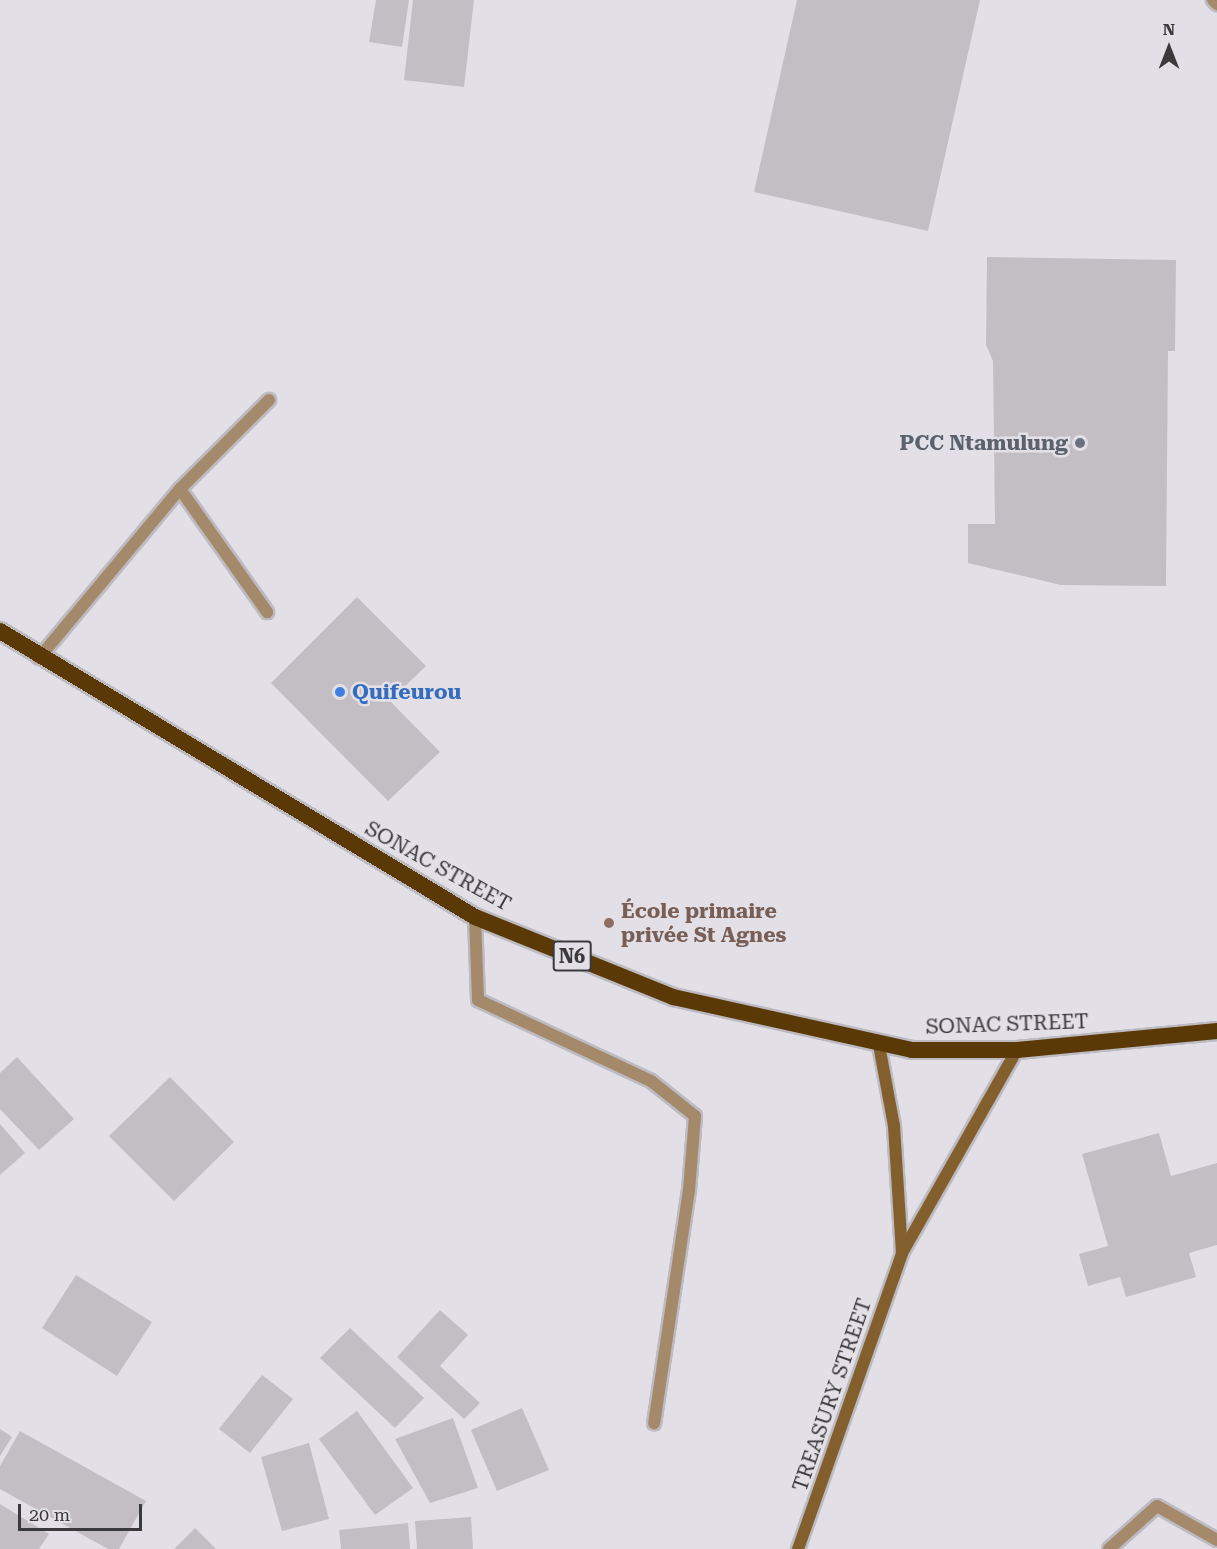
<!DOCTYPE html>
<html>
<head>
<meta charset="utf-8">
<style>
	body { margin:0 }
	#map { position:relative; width:1217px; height:1549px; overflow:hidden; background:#e2e0e6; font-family:"Roboto Serif",serif }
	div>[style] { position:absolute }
	.building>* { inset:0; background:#c2bec3 }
	.roads { filter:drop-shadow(2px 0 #bdbbc1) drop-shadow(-2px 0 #bdbbc1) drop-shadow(0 2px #bdbbc1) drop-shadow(0 -2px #bdbbc1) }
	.service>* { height:12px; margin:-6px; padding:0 6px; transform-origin:6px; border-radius:6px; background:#a48a6b }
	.minor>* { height:12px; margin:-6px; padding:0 6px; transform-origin:6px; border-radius:6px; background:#a48a6b }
	.secondary>* { height:12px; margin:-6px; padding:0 6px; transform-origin:6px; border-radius:6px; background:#845f2e }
	.trunk>* { height:16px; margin:-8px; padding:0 8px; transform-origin:8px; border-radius:8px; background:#5a3907 }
	.dots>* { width:16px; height:16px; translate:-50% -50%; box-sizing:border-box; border:3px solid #e2e0e6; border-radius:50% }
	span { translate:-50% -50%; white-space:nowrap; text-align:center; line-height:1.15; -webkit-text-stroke:5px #e2e0e6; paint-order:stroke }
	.shield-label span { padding:2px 4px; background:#e2e0e6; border:2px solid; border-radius:4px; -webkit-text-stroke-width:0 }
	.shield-label { font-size:20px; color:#3a3a3c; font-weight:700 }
	.worship-label { font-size:21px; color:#5b616d; font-weight:700 }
	.right { translate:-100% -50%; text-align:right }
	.shop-label { font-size:21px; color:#366cbe; font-weight:700 }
	.left { translate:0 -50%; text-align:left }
	.street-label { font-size:21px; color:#3a3a3c }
	.education-label { font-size:21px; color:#785e54; font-weight:700 }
	.north { position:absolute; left:1139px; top:18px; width:60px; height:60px; -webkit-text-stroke:4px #e2e0e6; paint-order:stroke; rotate:0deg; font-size:16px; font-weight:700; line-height:24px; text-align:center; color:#3a3a3c }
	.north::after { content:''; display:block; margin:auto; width:21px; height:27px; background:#3a3a3c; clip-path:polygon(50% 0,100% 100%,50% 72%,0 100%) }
	.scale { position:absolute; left:18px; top:1504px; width:124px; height:27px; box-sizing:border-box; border:3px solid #3a3a3c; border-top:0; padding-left:8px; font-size:18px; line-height:21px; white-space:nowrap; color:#3a3a3c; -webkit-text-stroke:4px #e2e0e6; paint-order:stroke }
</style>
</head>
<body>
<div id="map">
	<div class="building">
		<i style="clip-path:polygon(376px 0,409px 0,402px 47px,369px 42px)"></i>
		<i style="clip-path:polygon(413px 0,474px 0,464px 87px,404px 80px)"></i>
		<i style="clip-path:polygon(797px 0,980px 0,928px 231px,754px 192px)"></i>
		<i style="clip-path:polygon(987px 257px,1176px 260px,1175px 351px,1168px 351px,1166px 586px,1061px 585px,968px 563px,968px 524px,995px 524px,993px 361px,986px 345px)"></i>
		<i style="clip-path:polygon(357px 597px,426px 666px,390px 701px,440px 752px,388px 801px,271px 683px)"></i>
		<i style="clip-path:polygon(17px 1057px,74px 1119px,39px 1150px,0 1109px,0 1073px)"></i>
		<i style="clip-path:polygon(170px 1077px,234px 1142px,174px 1201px,109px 1136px)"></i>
		<i style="clip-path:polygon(0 1124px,25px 1153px,0 1175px)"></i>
		<i style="clip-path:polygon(1159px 1133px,1171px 1176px,1217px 1163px,1217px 1245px,1189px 1253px,1196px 1277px,1126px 1297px,1120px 1277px,1088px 1286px,1079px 1254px,1108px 1246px,1082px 1154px)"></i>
		<i style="clip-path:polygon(76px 1275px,152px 1322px,117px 1376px,42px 1328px)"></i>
		<i style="clip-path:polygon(440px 1310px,468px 1335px,440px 1366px,480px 1403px,464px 1419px,397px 1357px)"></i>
		<i style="clip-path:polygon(350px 1328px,424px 1398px,395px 1428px,320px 1358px)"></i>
		<i style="clip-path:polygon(262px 1375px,293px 1399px,250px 1453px,219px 1429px)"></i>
		<i style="clip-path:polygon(522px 1408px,549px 1470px,497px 1491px,471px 1430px)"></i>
		<i style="clip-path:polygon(357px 1411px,413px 1488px,375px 1515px,319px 1439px)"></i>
		<i style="clip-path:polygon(453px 1418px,478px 1488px,430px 1503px,395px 1439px)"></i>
		<i style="clip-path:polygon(0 1429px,12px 1437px,0 1456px)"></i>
		<i style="clip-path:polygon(20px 1431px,146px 1501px,119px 1549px,108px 1549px,0 1489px,0 1466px)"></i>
		<i style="clip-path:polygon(309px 1443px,329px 1519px,282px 1531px,261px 1457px)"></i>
		<i style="clip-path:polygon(0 1504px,49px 1534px,39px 1549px,0 1549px)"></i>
		<i style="clip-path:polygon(471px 1517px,473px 1549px,417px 1549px,415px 1521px)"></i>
		<i style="clip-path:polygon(408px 1523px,410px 1549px,341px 1549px,339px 1530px)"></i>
		<i style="clip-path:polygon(195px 1528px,216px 1549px,174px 1549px)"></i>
	</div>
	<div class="roads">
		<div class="service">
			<i style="left:180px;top:489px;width:151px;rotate:54.7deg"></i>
			<i style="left:39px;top:658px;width:220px;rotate:-50.2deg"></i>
			<i style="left:180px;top:489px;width:126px;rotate:-45deg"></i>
			<i style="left:475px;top:917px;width:83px;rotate:87.9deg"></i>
			<i style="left:478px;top:1000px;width:191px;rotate:25.1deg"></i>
			<i style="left:651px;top:1081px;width:56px;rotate:38.5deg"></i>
			<i style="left:695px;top:1116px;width:74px;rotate:94.6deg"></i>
			<i style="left:689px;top:1190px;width:236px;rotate:98.5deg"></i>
			<i style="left:1109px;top:1549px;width:64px;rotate:-41.9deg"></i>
			<i style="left:1157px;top:1506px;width:69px;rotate:29.5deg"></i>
		</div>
		<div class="minor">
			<i style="left:1213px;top:0;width:6px;rotate:45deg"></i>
		</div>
		<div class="secondary">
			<i style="left:879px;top:1045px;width:82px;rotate:79.5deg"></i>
			<i style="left:894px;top:1126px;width:127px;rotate:86.4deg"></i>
			<i style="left:798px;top:1549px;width:314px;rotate:-70.6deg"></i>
			<i style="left:902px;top:1253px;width:233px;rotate:-60.5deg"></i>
		</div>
		<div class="trunk">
			<i style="left:0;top:631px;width:554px;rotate:31.05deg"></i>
			<i style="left:475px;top:917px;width:214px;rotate:22deg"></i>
			<i style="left:673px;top:997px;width:245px;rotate:12.5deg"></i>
			<i style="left:912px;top:1050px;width:105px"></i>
			<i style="left:1017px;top:1050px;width:201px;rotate:-5.4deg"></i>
		</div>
	</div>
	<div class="dots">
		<i style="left:1080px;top:443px;background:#6b7280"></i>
		<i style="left:340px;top:692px;background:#3f7fe0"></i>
		<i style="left:609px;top:923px;background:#8d6e63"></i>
	</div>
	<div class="shield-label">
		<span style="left:572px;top:956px">N6</span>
	</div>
	<div class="worship-label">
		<span class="right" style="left:1068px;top:443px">PCC Ntamulung</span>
	</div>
	<div class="shop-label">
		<span class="left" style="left:352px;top:692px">Quifeurou</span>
	</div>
	<div class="street-label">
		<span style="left:438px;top:866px;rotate:29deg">SONAC STREET</span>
		<span style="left:1007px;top:1024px;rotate:-2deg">SONAC STREET</span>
		<span style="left:832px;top:1395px;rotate:-71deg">TREASURY STREET</span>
	</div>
	<div class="education-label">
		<span class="left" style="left:621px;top:923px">École primaire<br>privée St Agnes</span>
	</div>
	<div class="north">N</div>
	<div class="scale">20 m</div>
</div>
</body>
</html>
